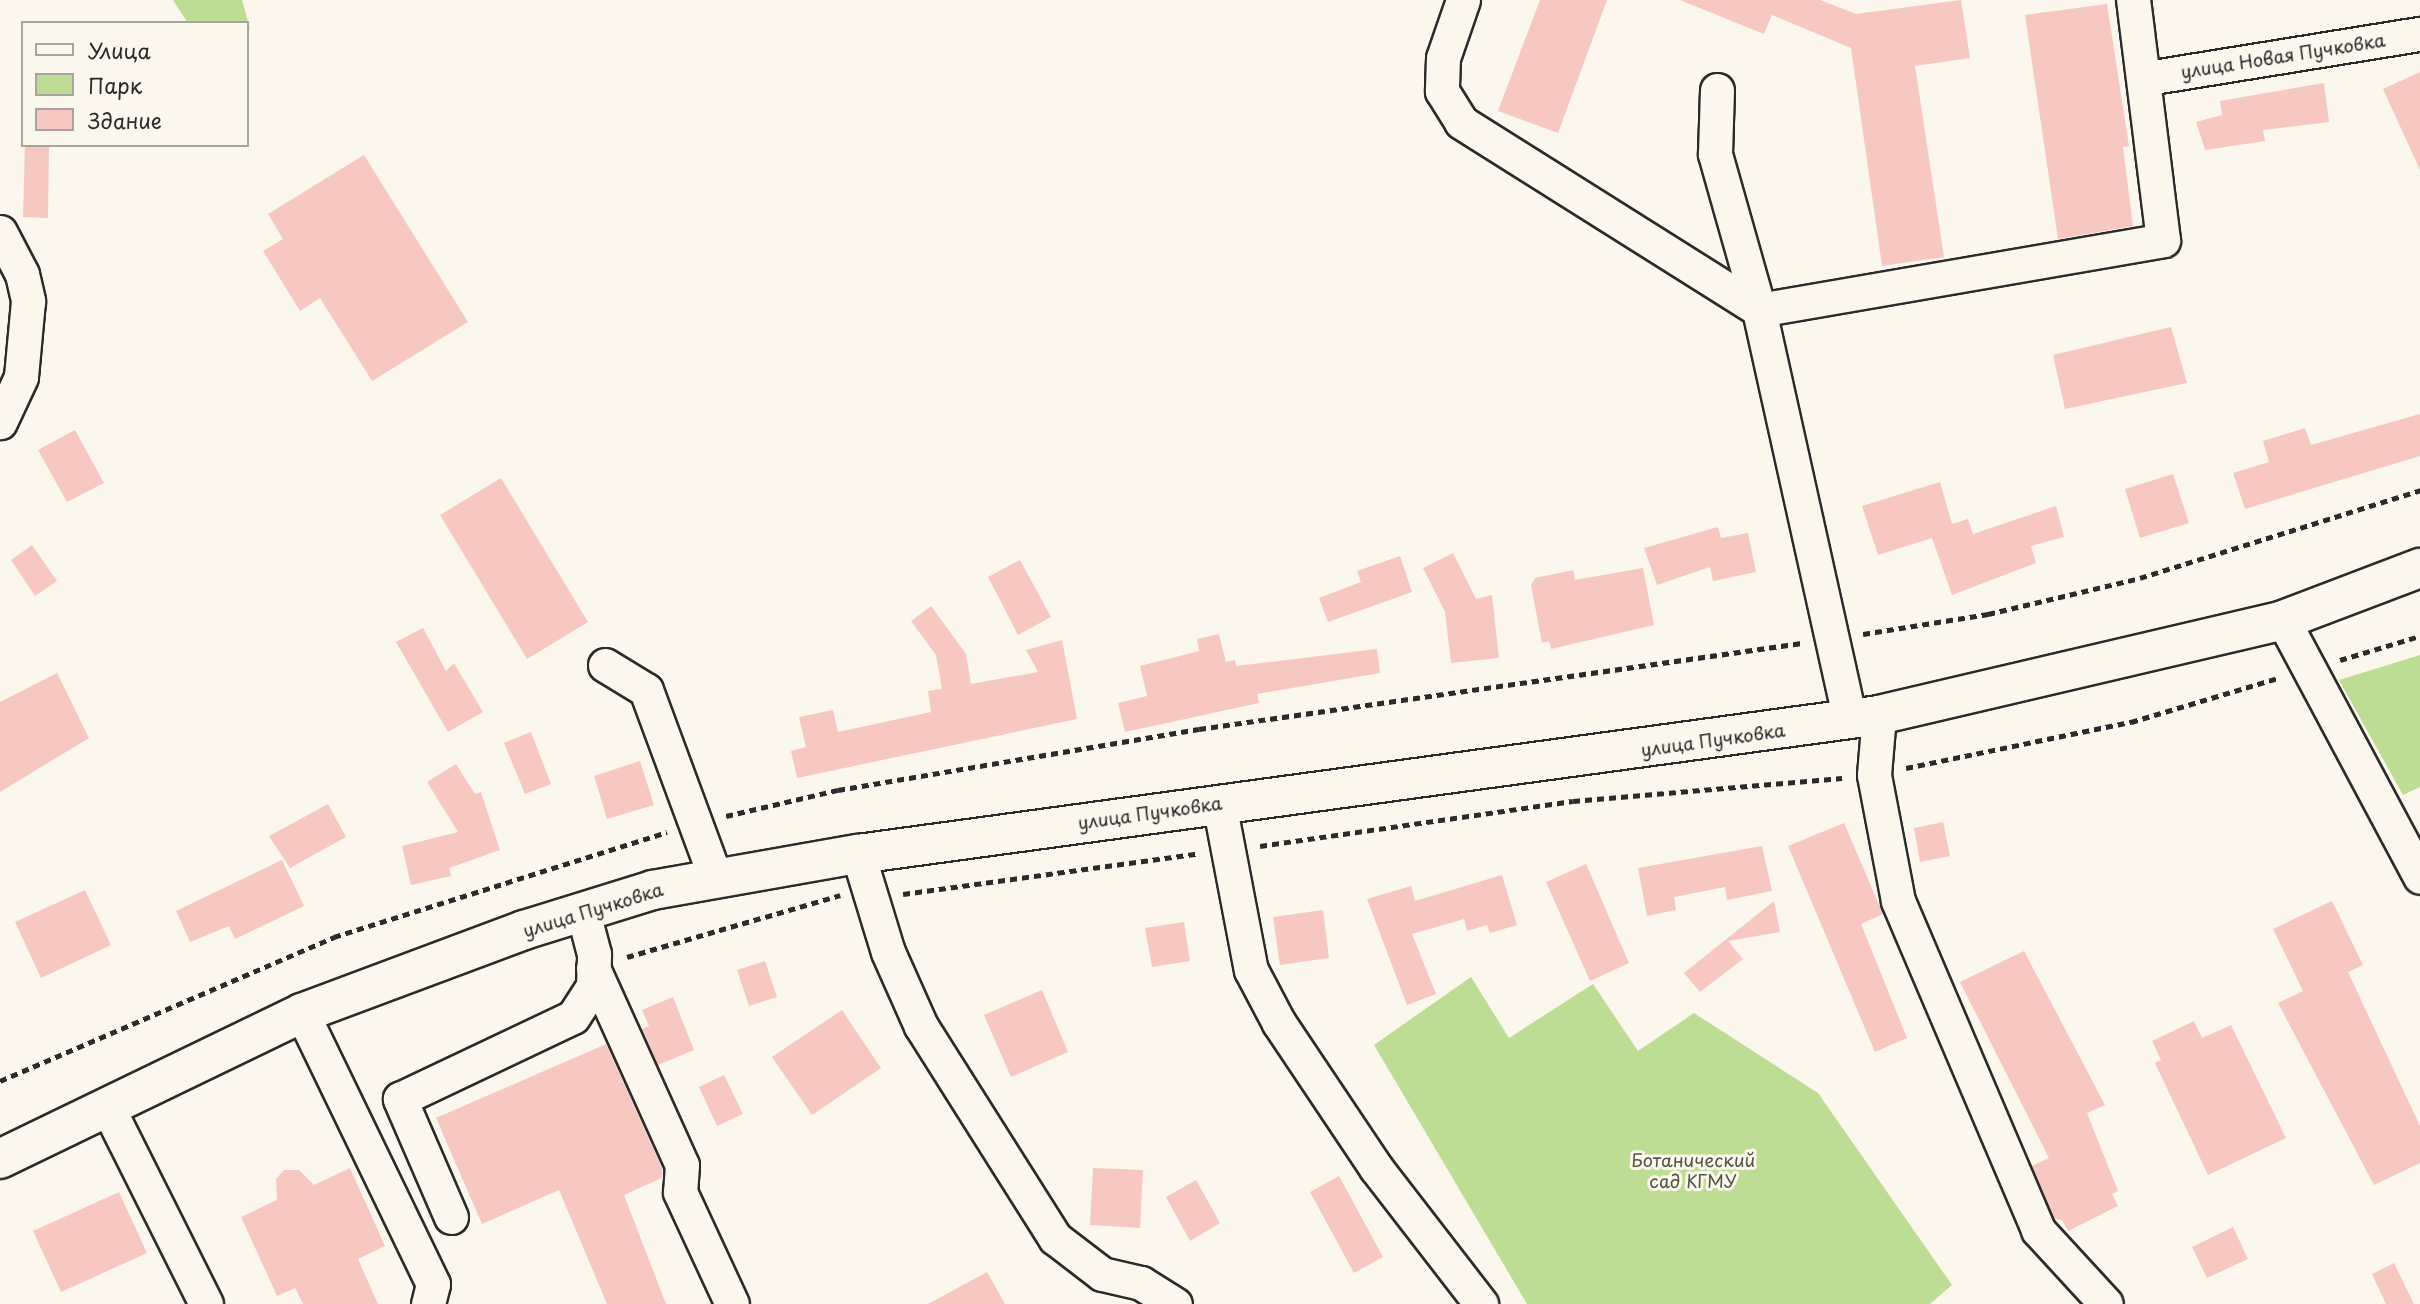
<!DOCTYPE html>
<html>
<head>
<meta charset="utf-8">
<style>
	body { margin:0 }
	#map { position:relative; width:2420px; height:1304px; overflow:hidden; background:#fbf7ec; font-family:"Playpen Sans",sans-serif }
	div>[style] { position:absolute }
	.green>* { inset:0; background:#bddc94 }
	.building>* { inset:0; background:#f7c7c1 }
	.path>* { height:4.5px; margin-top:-2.25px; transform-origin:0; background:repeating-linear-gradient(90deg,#2b2b2b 0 7px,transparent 0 12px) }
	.roads { filter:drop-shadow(2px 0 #2b2b2b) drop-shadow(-2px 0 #2b2b2b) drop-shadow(0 2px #2b2b2b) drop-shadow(0 -2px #2b2b2b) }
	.minor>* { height:33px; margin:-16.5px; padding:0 16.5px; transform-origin:16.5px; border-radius:16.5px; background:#fbf7ec }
	.major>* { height:38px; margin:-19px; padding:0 19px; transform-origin:19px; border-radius:19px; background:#fbf7ec }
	span { translate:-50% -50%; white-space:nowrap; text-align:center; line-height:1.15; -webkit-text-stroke:6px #fbf7ec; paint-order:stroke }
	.street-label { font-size:18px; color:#2b2b2b }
	.park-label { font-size:18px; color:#505745 }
	.legend { position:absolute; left:21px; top:21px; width:228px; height:126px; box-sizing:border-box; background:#fbf7ec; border:2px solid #a8a59f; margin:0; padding:9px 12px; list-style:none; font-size:21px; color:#2b2b2b }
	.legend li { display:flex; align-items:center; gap:14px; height:35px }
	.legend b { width:35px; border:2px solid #a8a59f }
</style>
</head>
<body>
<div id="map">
	<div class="green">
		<i style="clip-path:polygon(173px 0,242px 0,250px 29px,247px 35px,247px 23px,188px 23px)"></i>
		<i style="clip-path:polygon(2420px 655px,2420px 787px,2403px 795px,2339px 680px)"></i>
		<i style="clip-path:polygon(1471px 977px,1509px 1038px,1593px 984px,1638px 1051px,1694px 1013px,1818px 1093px,1952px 1285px,1930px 1304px,1527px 1304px,1374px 1045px)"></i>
	</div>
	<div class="building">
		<i style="clip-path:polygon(1540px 0,1607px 0,1558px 133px,1498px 111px)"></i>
		<i style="clip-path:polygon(1680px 0,1820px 0,1856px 14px,1961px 0,1970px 58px,1915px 66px,1944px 257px,1882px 266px,1851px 48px,1772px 15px,1764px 34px)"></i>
		<i style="clip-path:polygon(2107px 4px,2129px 146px,2123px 147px,2133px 226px,2058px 239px,2025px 15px)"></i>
		<i style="clip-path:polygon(2420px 72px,2420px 170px,2383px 89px)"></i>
		<i style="clip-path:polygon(2324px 83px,2329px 122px,2263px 130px,2265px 141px,2205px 150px,2196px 122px,2222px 115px,2220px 101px)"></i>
		<i style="clip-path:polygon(25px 145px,49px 145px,48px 218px,23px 217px)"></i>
		<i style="clip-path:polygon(364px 155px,468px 322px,372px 381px,320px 298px,300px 311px,263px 251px,283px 239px,268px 214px)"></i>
		<i style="clip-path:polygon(2171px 327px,2187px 383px,2065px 409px,2053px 355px)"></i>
		<i style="clip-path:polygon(2420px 414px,2420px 456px,2245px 509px,2233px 473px,2269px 462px,2263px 441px,2305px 428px,2311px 445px)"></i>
		<i style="clip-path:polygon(75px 430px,104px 483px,67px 502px,38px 450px)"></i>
		<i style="clip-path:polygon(2173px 474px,2189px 523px,2140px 538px,2125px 489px)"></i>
		<i style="clip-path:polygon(501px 478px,588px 622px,527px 659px,440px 515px)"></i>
		<i style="clip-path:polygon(1940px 482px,1952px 524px,1968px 519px,1973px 534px,2056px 506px,2064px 537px,2031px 546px,2036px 563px,1952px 595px,1932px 538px,1878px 555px,1862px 506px)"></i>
		<i style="clip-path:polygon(1718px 527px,1721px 538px,1748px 533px,1756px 572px,1713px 581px,1710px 567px,1657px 585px,1644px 548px)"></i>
		<i style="clip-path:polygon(32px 545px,57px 581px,35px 596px,11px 560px)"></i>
		<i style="clip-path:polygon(1453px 553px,1476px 599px,1492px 595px,1499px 658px,1451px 663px,1445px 612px,1423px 568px)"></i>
		<i style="clip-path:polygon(1400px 556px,1412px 592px,1328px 622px,1319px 598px,1361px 582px,1357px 571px)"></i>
		<i style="clip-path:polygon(1020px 560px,1051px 617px,1018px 635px,988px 577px)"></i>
		<i style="clip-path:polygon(1643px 568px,1654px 625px,1551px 649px,1549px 641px,1542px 643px,1531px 585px,1535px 578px,1573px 570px,1575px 580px)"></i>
		<i style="clip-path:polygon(931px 606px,966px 654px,971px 684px,1038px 672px,1026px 650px,1062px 640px,1077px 719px,797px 778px,791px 751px,806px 747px,799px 717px,833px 710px,838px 732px,931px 712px,928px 691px,942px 689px,936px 655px,911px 621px)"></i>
		<i style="clip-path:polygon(423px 628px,446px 671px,454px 663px,483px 712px,448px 732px,396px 642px)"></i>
		<i style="clip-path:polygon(1219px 634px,1226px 662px,1235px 660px,1236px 666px,1377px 649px,1380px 673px,1257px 694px,1259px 703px,1125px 732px,1118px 703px,1147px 696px,1140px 666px,1199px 651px,1197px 639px)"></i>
		<i style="clip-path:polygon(57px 673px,89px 738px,0 792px,0 702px)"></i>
		<i style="clip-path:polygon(531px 732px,551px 784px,525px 794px,504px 743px)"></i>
		<i style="clip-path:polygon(640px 761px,654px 805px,607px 819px,594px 776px)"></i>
		<i style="clip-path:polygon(456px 764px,475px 794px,481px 792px,500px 850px,449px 868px,451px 876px,411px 885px,402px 846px,458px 832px,427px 782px)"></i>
		<i style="clip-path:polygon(328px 804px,346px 837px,290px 868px,269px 836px)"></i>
		<i style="clip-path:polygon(1943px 822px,1950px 856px,1920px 862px,1914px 828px)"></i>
		<i style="clip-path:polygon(1844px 823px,1883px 914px,1861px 924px,1907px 1038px,1875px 1052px,1788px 846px)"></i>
		<i style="clip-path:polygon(1762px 846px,1772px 891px,1727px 900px,1725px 887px,1674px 897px,1676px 910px,1647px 916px,1638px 868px)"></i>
		<i style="clip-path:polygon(282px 860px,304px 906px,235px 939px,229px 926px,190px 942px,176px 911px)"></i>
		<i style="clip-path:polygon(1586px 864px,1629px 963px,1590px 981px,1546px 882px)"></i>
		<i style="clip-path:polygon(1502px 875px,1517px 925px,1490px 933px,1487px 925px,1467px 931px,1464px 919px,1412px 934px,1436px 994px,1407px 1005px,1367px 899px,1411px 886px,1415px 901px)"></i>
		<i style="clip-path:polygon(85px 890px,111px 945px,41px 978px,15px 922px)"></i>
		<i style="clip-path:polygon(1774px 901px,1780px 932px,1728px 941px,1743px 959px,1700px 992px,1684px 973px)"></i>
		<i style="clip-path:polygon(2332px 901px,2363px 965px,2348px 972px,2420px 1126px,2420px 1163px,2374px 1185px,2278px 1003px,2303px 991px,2273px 929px)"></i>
		<i style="clip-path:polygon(1323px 910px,1329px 958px,1280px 965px,1273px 917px)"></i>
		<i style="clip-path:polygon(1184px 922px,1190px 961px,1152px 967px,1145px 928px)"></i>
		<i style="clip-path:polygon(2024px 951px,2105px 1105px,2087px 1113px,2118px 1191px,2112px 1194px,2118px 1206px,2068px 1231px,2062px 1220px,2054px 1219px,2032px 1166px,2049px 1158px,1960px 982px)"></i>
		<i style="clip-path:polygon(765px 961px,777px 997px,749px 1006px,737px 970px)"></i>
		<i style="clip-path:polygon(1042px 990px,1068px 1052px,1011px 1077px,984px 1015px)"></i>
		<i style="clip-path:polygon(673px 997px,694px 1050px,658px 1065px,642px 1029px,649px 1026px,642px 1010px)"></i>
		<i style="clip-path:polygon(842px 1010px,881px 1068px,812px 1115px,772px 1057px)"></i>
		<i style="clip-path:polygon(2194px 1021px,2202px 1038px,2231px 1025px,2286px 1138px,2208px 1175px,2155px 1063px,2161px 1060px,2152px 1041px)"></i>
		<i style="clip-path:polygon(606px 1044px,662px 1168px,662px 1178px,624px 1195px,666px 1304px,607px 1304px,559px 1190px,482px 1224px,436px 1118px)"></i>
		<i style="clip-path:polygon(724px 1075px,743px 1114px,717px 1126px,699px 1087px)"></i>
		<i style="clip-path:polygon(350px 1168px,385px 1246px,358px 1259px,378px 1304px,303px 1304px,295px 1288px,277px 1296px,241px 1217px,277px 1200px,276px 1179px,284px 1170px,299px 1170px,314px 1185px)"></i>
		<i style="clip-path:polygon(1093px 1168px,1143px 1170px,1140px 1228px,1090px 1225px)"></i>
		<i style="clip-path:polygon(1339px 1176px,1383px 1257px,1354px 1273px,1310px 1192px)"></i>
		<i style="clip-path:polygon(1196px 1180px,1220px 1223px,1190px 1241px,1166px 1197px)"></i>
		<i style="clip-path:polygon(119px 1192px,147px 1253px,61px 1292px,33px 1231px)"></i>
		<i style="clip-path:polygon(2233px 1227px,2248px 1259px,2207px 1278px,2192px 1247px)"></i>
		<i style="clip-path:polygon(2394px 1263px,2414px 1304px,2386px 1304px,2372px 1274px)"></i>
		<i style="clip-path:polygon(987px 1272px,1005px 1304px,928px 1304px)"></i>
	</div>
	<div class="path">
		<i style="left:1863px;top:634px;width:127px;rotate:-9.1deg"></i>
		<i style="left:1988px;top:614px;width:156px;rotate:-13.3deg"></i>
		<i style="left:2140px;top:578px;width:294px;rotate:-17.4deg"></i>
		<i style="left:2340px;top:660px;width:84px;rotate:-16.7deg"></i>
		<i style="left:1906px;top:768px;width:230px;rotate:-11.6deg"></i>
		<i style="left:2131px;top:722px;width:153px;rotate:-16.7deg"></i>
		<i style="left:726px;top:816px;width:115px;rotate:-13.1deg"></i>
		<i style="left:838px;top:790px;width:366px;rotate:-9.6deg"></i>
		<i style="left:1199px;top:729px;width:609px;rotate:-8.12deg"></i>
		<i style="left:1260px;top:846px;width:316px;rotate:-8.2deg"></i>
		<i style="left:1573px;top:801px;width:270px;rotate:-4.9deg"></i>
		<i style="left:903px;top:894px;width:296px;rotate:-7.8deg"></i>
		<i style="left:627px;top:957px;width:222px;rotate:-16.2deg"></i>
		<i style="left:0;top:1081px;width:364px;rotate:-23.3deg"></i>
		<i style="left:334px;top:937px;width:349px;rotate:-17.5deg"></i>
	</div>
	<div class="roads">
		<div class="minor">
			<i style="left:1463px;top:0;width:61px;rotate:109deg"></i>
			<i style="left:1443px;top:58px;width:33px;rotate:92deg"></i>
			<i style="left:1442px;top:91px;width:36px;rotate:58deg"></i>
			<i style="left:1461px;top:122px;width:352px;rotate:32.2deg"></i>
			<i style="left:1759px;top:310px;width:410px;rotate:-9.8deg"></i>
			<i style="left:2163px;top:240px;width:242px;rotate:-97.1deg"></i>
			<i style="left:2147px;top:78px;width:277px;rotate:-9.2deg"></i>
			<i style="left:1717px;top:90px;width:64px;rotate:91.8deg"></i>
			<i style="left:1715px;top:154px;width:162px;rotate:74.2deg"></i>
			<i style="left:1759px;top:310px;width:420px;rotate:77.5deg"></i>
			<i style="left:0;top:232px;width:47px;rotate:62.4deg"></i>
			<i style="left:22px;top:274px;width:28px;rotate:77deg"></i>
			<i style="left:28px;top:301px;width:76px;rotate:95.3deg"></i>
			<i style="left:21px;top:377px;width:50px;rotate:115deg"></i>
			<i style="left:2283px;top:620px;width:291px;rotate:61.9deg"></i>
			<i style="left:605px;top:665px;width:48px;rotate:31.4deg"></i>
			<i style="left:646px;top:690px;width:199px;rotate:69.7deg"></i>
			<i style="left:1879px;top:715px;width:60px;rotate:94.8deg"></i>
			<i style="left:1874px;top:775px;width:128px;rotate:79.2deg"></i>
			<i style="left:1898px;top:901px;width:358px;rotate:66.9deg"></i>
			<i style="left:2038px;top:1230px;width:100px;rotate:47.4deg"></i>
			<i style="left:1219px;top:803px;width:170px;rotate:79.2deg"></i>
			<i style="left:1251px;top:970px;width:60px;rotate:62.2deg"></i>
			<i style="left:1279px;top:1023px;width:174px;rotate:56.2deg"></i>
			<i style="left:1376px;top:1168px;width:172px;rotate:52.3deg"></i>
			<i style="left:858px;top:854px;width:102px;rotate:73deg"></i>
			<i style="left:888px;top:952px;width:81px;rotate:66deg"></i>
			<i style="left:921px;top:1026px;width:251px;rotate:57.7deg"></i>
			<i style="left:1055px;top:1238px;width:59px;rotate:37.5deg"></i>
			<i style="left:1102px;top:1274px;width:40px;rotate:13deg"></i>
			<i style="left:1141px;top:1283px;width:40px;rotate:32deg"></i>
			<i style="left:593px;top:968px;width:216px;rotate:65.7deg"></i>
			<i style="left:682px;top:1165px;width:27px;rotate:94deg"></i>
			<i style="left:680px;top:1192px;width:123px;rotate:65.1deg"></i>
			<i style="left:302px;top:1013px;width:301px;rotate:64.2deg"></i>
			<i style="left:433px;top:1284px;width:21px;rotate:104deg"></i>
			<i style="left:107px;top:1106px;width:221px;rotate:63.4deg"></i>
			<i style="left:451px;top:1217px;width:129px;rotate:-113.4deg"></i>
			<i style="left:400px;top:1099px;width:191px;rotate:-25.4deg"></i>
			<i style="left:573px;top:1017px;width:37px;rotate:-57deg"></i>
			<i style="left:593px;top:986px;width:32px;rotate:-88deg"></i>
			<i style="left:594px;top:954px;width:43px;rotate:-104.7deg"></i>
		</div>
		<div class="major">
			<i style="left:0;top:1159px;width:335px;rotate:-25.8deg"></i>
			<i style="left:302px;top:1013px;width:237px;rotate:-20.5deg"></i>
			<i style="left:524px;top:930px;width:135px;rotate:-17.2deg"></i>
			<i style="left:653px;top:890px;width:208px;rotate:-10deg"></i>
			<i style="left:858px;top:854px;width:1030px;rotate:-7.75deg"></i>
			<i style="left:1879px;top:715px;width:415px;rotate:-13.2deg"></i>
			<i style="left:2283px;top:620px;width:147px;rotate:-20.8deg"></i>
		</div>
	</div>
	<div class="street-label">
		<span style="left:2283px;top:56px;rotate:-9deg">улица Новая Пучковка</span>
		<span style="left:1713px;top:740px;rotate:-8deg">улица Пучковка</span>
		<span style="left:1150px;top:813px;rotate:-8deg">улица Пучковка</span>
		<span style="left:593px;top:910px;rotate:-17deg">улица Пучковка</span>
	</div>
	<div class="park-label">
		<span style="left:1693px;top:1171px">Ботанический<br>сад КГМУ</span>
	</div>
	<ul class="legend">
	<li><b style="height:9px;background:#fbf7ec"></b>Улица</li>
	<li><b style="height:19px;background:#bddc94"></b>Парк</li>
	<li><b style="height:19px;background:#f7c7c1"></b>Здание</li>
	</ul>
</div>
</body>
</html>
